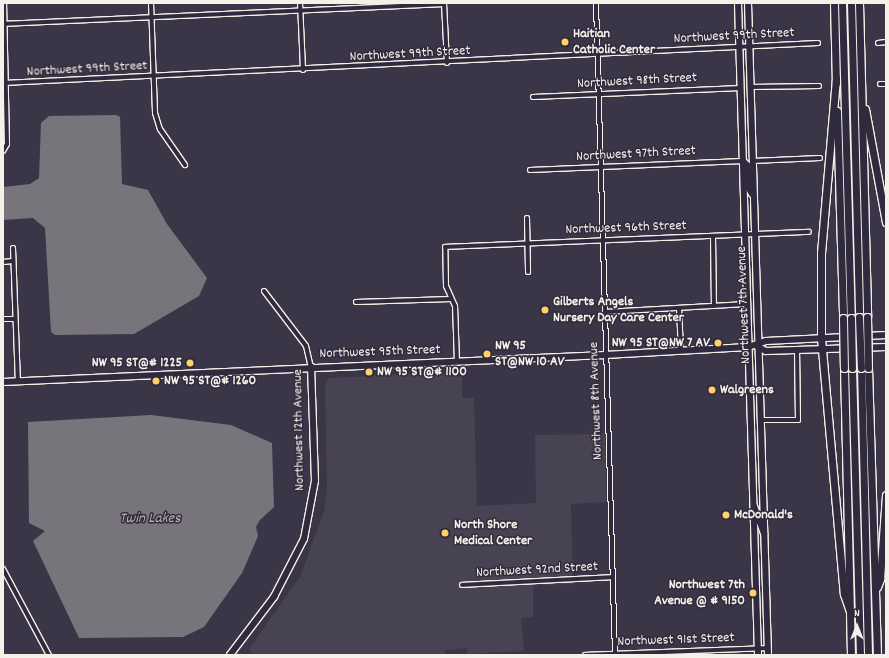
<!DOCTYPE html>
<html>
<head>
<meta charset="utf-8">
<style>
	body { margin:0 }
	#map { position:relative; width:889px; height:658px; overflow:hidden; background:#3b3647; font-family:Dekko,sans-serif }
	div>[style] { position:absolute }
	.built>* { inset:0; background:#484352 }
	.water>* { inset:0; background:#78747b }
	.roads { filter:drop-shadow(1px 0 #f4f1e8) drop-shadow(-1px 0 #f4f1e8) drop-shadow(0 1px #f4f1e8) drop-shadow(0 -1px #f4f1e8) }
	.street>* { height:4px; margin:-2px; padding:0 2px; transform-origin:2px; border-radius:2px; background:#2f2a3d }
	.secondary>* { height:5.5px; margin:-2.75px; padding:0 2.75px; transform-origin:2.75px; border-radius:2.75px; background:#2f2a3d }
	.primary>* { height:6px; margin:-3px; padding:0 3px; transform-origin:3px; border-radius:3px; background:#2f2a3d }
	.highway>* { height:7px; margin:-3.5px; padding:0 3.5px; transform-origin:3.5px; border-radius:3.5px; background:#2f2a3d }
	.bridges { filter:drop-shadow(1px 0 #f4f1e8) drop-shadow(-1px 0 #f4f1e8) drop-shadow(0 1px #f4f1e8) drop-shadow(0 -1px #f4f1e8) }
	.highway-bridge>* { height:7px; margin:-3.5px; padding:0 3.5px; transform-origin:3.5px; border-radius:3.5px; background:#2f2a3d }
	.dots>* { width:11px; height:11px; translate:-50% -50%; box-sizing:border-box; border:2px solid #2f2a3d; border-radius:50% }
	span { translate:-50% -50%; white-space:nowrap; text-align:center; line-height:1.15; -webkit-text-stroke:3px #2f2a3d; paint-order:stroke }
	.poi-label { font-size:14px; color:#f4f1e8; font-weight:700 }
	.left { translate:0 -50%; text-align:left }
	.right { translate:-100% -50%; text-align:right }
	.street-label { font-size:14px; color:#f4f1e8 }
	.water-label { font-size:15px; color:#b6b2b2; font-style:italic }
	.frame { position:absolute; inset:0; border:4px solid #f4f1e8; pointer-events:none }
	.north { position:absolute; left:837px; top:606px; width:40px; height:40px; -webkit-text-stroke:3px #2f2a3d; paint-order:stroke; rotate:0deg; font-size:11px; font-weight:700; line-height:16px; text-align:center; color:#f4f1e8 }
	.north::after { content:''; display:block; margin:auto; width:14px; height:18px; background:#f4f1e8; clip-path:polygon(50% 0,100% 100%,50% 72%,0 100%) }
</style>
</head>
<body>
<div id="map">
	<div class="built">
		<i style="clip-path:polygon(462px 372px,462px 398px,474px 398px,477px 506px,536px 503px,535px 435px,605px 434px,606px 502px,571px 504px,573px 584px,533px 585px,533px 617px,521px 618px,524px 651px,467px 654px,467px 648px,445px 650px,445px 655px,253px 655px,249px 649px,300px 577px,324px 511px,327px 489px,325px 384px,329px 378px)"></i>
	</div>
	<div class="water">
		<i style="clip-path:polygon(116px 115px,120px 117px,122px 184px,148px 190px,167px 224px,207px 278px,199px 296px,134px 334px,55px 335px,51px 332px,45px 228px,33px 218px,3px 220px,3px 187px,30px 184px,39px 178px,41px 123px,49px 116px)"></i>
		<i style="clip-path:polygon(151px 415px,231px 425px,272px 443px,274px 507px,259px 521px,256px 527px,258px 536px,242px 573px,204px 627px,183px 637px,79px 638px,33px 541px,45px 531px,29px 523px,28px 422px)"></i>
	</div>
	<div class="roads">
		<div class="street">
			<i style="left:151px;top:3px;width:110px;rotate:87.9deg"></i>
			<i style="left:155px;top:113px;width:17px;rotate:73deg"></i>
			<i style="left:160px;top:129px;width:44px;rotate:55.2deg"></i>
			<i style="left:300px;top:3px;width:67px;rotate:87.4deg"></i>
			<i style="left:444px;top:3px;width:60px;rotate:87.1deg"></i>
			<i style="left:596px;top:3px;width:652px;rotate:88.33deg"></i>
			<i style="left:3px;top:24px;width:441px;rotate:-2.6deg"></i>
			<i style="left:878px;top:43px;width:8px;rotate:-7deg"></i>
			<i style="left:3px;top:83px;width:816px;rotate:-2.81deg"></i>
			<i style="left:880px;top:84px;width:6px"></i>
			<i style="left:750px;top:87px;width:69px;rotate:-0.8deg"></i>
			<i style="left:533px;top:97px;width:208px;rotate:-2.5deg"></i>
			<i style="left:3px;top:151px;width:8px;rotate:-60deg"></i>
			<i style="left:7px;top:144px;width:141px;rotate:-91.2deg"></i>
			<i style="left:752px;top:161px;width:68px;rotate:-2.5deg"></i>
			<i style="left:530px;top:170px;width:213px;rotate:-2.4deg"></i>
			<i style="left:527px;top:218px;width:54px;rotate:88.9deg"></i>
			<i style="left:713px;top:236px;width:70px;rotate:89.2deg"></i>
			<i style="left:13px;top:248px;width:134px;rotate:87.9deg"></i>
			<i style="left:3px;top:262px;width:10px;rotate:-6deg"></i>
			<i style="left:264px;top:291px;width:69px;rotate:52.6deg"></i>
			<i style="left:306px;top:346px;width:22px;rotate:77deg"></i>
			<i style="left:356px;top:302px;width:95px;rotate:-1.8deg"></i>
			<i style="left:679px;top:308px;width:43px;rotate:87.3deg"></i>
			<i style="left:605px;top:312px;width:142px;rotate:-3.2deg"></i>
			<i style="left:3px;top:319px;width:11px"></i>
			<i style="left:457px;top:362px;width:56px;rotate:-92deg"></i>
			<i style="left:455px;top:306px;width:22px;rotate:-114deg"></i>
			<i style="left:446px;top:286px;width:39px;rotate:-91deg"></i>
			<i style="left:445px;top:247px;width:364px;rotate:-2.4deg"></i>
			<i style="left:760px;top:420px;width:38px"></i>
			<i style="left:798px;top:420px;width:70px;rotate:-90.8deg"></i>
			<i style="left:3px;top:569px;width:98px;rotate:61.9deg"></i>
			<i style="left:462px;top:585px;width:151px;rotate:-3deg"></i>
			<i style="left:585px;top:655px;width:183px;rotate:-2.2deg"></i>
		</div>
		<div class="secondary">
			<i style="left:757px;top:346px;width:10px;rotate:29deg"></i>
			<i style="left:766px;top:351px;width:120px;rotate:-1.9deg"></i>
			<i style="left:3px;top:382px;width:603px;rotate:-2.57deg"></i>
			<i style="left:605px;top:355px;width:143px;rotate:-3.2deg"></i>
			<i style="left:748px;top:347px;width:19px;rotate:-18deg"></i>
			<i style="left:766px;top:341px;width:120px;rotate:-2.9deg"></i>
			<i style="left:230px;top:655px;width:73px;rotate:-52.8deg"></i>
			<i style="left:274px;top:597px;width:65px;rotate:-62.7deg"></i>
			<i style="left:304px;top:539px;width:59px;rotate:-79.3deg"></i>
			<i style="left:315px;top:481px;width:114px;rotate:-92deg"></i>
		</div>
		<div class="primary">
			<i style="left:738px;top:3px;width:652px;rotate:88.24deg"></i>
			<i style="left:748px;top:3px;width:652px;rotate:88.24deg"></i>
			<i style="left:743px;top:161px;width:7px;rotate:45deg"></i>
			<i style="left:748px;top:166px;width:21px;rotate:90deg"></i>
			<i style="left:748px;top:187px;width:8px;rotate:60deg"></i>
			<i style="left:754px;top:506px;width:30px;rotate:70deg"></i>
		</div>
		<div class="highway">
			<i style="left:834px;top:3px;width:80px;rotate:88.6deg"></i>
			<i style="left:842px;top:3px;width:315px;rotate:88.4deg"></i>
			<i style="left:851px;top:3px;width:314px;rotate:88.5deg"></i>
			<i style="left:859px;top:3px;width:314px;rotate:88.5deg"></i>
			<i style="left:836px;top:78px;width:176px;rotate:94.9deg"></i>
			<i style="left:821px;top:253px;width:85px;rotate:90deg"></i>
			<i style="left:821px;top:338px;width:257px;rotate:84.9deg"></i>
			<i style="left:844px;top:594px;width:18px;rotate:71deg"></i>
			<i style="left:865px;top:109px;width:115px;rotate:79.5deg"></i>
			<i style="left:837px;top:111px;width:207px;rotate:88.3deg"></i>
			<i style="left:844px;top:368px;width:287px;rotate:88.6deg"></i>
			<i style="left:852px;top:368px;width:287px;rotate:88.4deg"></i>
			<i style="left:861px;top:368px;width:287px;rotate:88.6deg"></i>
			<i style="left:868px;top:368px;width:287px;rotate:88.2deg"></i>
			<i style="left:877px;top:587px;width:9px;rotate:-69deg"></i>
			<i style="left:880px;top:579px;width:84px;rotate:-85.9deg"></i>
		</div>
	</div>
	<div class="bridges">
		<div class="highway-bridge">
			<i style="left:859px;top:317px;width:51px;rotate:87.8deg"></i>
			<i style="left:867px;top:317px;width:51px;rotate:88.9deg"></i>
			<i style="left:843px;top:318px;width:50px;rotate:88.9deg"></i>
			<i style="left:851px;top:318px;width:50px;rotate:88.9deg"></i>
		</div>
	</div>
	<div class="dots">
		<i style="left:565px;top:42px;background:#ffd166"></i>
		<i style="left:545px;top:310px;background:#ffd166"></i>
		<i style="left:718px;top:343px;background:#ffd166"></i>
		<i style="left:487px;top:354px;background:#ffd166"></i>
		<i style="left:190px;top:363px;background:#ffd166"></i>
		<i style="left:369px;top:372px;background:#ffd166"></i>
		<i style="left:156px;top:381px;background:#ffd166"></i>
		<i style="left:712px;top:390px;background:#ffd166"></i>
		<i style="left:726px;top:515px;background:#ffd166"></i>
		<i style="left:445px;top:533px;background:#ffd166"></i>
		<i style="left:753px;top:593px;background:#ffd166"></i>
	</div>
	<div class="poi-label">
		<span class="left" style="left:573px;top:42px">Haitian<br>Catholic Center</span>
		<span class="left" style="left:553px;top:310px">Gilberts Angels<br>Nursery Day Care Center</span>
		<span class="right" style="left:710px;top:343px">NW 95 ST@NW 7 AV</span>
		<span class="left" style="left:495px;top:354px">NW 95<br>ST@NW 10 AV</span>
		<span class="right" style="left:182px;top:363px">NW 95 ST@# 1225</span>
		<span class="left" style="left:377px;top:372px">NW 95 ST@# 1100</span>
		<span class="left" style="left:164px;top:381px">NW 95 ST@# 1260</span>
		<span class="left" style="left:720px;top:390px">Walgreens</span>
		<span class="left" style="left:734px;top:515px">McDonald's</span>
		<span class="left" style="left:454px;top:533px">North Shore<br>Medical Center</span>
		<span class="right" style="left:745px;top:593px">Northwest 7th<br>Avenue @ # 9150</span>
	</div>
	<div class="street-label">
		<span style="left:734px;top:36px;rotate:-3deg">Northwest 99th Street</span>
		<span style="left:410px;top:54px;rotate:-3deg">Northwest 99th Street</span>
		<span style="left:87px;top:69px;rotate:-3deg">Northwest 99th Street</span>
		<span style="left:637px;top:81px;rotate:-3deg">Northwest 98th Street</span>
		<span style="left:636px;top:154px;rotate:-3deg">Northwest 97th Street</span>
		<span style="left:626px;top:228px;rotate:-2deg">Northwest 96th Street</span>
		<span style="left:744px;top:305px;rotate:-92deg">Northwest 7th Avenue</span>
		<span style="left:380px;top:352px;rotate:-2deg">Northwest 95th Street</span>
		<span style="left:596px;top:401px;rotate:-92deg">Northwest 8th Avenue</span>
		<span style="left:299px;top:430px;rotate:-91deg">Northwest 12th Avenue</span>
		<span style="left:537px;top:570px;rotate:-3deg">Northwest 92nd Street</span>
		<span style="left:676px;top:640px;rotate:-2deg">Northwest 91st Street</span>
	</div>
	<div class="water-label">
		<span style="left:150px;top:520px">Twin Lakes</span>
	</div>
	<div class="frame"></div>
	<div class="north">N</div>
</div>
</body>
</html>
